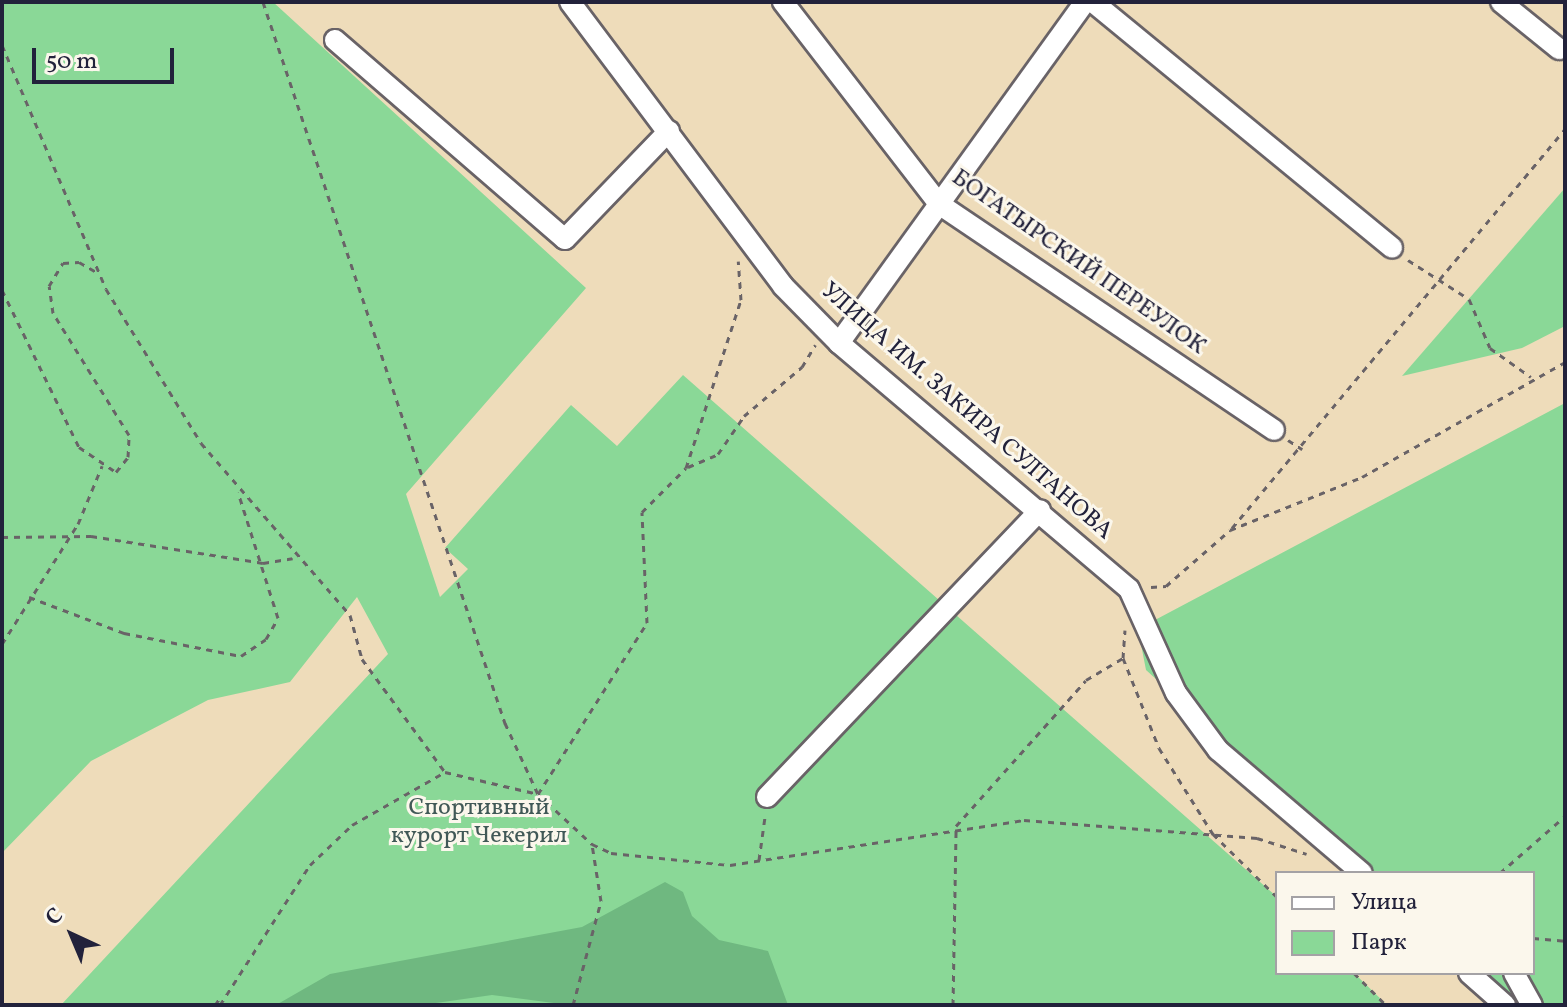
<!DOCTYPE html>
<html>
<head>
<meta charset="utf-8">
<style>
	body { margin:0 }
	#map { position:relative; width:1567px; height:1007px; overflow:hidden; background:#eedcba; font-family:Vollkorn,serif }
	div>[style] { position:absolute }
	.green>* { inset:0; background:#8ad897 }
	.forest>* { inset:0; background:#6fb880 }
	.path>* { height:3px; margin-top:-1.5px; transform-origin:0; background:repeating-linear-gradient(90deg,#696367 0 6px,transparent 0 12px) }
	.roads { filter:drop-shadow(2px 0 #696367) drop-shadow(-2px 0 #696367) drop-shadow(0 2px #696367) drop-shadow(0 -2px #696367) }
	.minor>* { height:20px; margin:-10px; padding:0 10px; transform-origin:10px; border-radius:10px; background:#fff }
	span { translate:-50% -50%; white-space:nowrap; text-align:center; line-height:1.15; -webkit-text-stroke:6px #fbf7ec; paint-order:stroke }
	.street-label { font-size:24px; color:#22223b }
	.park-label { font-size:24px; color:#415957 }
	.frame { position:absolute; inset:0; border:4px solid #22223b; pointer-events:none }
	.legend { position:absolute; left:1275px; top:871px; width:260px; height:104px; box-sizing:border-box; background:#fbf7ec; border:2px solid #a4a2a5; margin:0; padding:10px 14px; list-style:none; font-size:24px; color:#22223b }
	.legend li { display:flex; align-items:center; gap:16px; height:40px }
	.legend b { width:40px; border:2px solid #a4a2a5 }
	.north { position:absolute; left:32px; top:895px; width:80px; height:80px; -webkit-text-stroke:6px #fbf7ec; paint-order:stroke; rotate:316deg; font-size:22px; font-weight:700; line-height:32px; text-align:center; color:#22223b }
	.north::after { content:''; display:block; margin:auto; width:28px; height:36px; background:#22223b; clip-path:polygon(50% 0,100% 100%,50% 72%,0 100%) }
	.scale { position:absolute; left:32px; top:48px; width:142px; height:36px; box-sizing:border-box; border:4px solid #22223b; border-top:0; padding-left:10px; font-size:24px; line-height:28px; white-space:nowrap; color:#22223b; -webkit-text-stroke:6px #fbf7ec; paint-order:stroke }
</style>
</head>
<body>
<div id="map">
	<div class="green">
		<i style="clip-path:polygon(2px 2px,273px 2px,586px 288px,406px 494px,440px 597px,468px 569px,445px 548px,571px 405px,617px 446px,683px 375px,1277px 897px,1277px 973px,1354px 973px,1387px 1005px,61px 1005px,388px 654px,357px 597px,290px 682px,208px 700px,91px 761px,2px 853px)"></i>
		<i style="clip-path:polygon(1565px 188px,1565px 326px,1522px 348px,1402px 376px)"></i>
		<i style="clip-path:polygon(1565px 403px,1565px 1005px,1518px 1005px,1483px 973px,1533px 973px,1533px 873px,1371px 873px,1146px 670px,1138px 629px)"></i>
	</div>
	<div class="forest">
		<i style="clip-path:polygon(665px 882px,683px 892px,692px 916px,719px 940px,768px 951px,788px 1005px,569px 1005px,492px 995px,422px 1005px,276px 1005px,330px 974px,582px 927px)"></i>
	</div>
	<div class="path">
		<i style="left:263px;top:2px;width:761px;rotate:71.45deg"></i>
		<i style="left:505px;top:723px;width:78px;rotate:65.1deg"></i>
		<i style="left:538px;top:794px;width:74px;rotate:42.8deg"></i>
		<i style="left:592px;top:844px;width:21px;rotate:25deg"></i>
		<i style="left:611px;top:853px;width:120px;rotate:5.8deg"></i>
		<i style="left:730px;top:865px;width:297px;rotate:-8.7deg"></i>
		<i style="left:1024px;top:820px;width:234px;rotate:4.4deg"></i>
		<i style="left:1257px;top:838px;width:52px;rotate:17.7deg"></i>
		<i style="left:2px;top:45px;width:265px;rotate:66.9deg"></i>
		<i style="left:106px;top:289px;width:181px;rotate:58.3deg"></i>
		<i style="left:201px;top:443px;width:228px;rotate:49.1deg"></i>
		<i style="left:350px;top:615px;width:46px;rotate:74.7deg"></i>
		<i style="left:362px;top:659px;width:140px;rotate:53.7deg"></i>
		<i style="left:1408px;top:260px;width:72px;rotate:32.6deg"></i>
		<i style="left:1469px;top:299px;width:53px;rotate:66.8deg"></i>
		<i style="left:1490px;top:348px;width:50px;rotate:35.3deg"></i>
		<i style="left:2px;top:290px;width:175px;rotate:63.9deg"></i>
		<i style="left:79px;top:447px;width:45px;rotate:34deg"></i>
		<i style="left:116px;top:472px;width:19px;rotate:-51deg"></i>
		<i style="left:128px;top:457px;width:22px;rotate:-87deg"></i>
		<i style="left:129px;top:435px;width:144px;rotate:-121.9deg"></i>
		<i style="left:53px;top:313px;width:27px;rotate:-98deg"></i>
		<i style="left:49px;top:286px;width:27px;rotate:-59deg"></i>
		<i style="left:63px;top:263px;width:16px;rotate:-4deg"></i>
		<i style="left:79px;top:262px;width:22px;rotate:30deg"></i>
		<i style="left:1288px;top:440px;width:17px;rotate:33deg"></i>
		<i style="left:688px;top:467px;width:33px;rotate:-23deg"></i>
		<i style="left:718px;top:454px;width:46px;rotate:-55.6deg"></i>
		<i style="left:744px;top:416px;width:76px;rotate:-40.2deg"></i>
		<i style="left:802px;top:367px;width:26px;rotate:-59deg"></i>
		<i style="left:1232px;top:528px;width:520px;rotate:-50.15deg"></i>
		<i style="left:2px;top:537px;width:89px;rotate:-0.6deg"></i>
		<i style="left:91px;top:536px;width:174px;rotate:8.9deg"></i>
		<i style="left:263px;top:563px;width:30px;rotate:-9deg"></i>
		<i style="left:1151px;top:587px;width:15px;rotate:-4deg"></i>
		<i style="left:1166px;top:586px;width:85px;rotate:-41.2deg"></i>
		<i style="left:1230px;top:530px;width:142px;rotate:-21.9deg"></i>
		<i style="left:1362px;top:477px;width:233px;rotate:-29.5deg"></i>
		<i style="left:29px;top:597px;width:102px;rotate:20.8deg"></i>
		<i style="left:124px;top:633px;width:119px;rotate:11.1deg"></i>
		<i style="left:241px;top:656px;width:30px;rotate:-34deg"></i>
		<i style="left:266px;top:639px;width:24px;rotate:-60deg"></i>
		<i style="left:278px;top:618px;width:132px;rotate:-107.6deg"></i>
		<i style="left:2px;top:644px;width:142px;rotate:-57.7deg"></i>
		<i style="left:78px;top:524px;width:63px;rotate:-67.5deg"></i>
		<i style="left:1123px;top:658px;width:97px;rotate:68.2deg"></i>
		<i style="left:1159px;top:748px;width:102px;rotate:57.9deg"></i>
		<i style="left:1213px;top:834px;width:90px;rotate:44.5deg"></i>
		<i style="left:538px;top:794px;width:203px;rotate:-57.5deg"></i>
		<i style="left:647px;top:623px;width:111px;rotate:-92.6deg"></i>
		<i style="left:642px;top:512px;width:62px;rotate:-45deg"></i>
		<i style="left:686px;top:468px;width:177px;rotate:-71.9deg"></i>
		<i style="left:741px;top:300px;width:39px;rotate:-94deg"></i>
		<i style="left:759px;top:860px;width:43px;rotate:-82.1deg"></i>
		<i style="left:1500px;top:873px;width:86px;rotate:-41.2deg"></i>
		<i style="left:1533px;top:938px;width:32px;rotate:5deg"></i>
		<i style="left:1354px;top:973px;width:45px;rotate:45deg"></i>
		<i style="left:215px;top:1005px;width:12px;rotate:-55deg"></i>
		<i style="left:220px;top:1005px;width:166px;rotate:-57.3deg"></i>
		<i style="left:310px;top:865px;width:58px;rotate:-43.6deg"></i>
		<i style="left:352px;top:825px;width:107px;rotate:-29.7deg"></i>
		<i style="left:445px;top:772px;width:96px;rotate:13.3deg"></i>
		<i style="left:573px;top:1005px;width:108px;rotate:-74.9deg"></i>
		<i style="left:601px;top:901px;width:58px;rotate:-99deg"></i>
		<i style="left:953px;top:1005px;width:179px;rotate:-89deg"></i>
		<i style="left:956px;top:826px;width:195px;rotate:-48.3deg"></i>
		<i style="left:1086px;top:680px;width:43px;rotate:-30.7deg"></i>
		<i style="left:1123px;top:658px;width:28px;rotate:-86deg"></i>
	</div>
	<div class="roads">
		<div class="minor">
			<i style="left:570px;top:2px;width:355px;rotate:53.1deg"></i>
			<i style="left:783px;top:286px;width:80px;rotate:45.5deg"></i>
			<i style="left:839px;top:343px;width:380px;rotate:40.3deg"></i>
			<i style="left:1129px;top:589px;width:114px;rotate:65.7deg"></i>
			<i style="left:1176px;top:693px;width:71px;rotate:53.6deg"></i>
			<i style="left:1218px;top:750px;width:189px;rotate:40.5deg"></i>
			<i style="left:783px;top:2px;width:255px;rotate:52.3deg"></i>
			<i style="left:939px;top:204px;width:404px;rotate:34deg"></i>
			<i style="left:1093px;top:2px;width:387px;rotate:39.4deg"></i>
			<i style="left:1501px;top:2px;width:75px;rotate:39deg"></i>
			<i style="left:335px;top:40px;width:304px;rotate:40.9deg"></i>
			<i style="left:565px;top:239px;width:150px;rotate:-46.1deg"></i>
			<i style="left:839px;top:343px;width:420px;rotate:-54.2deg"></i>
			<i style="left:767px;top:797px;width:396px;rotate:-46.4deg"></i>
			<i style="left:1469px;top:973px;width:48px;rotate:41.6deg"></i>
			<i style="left:1514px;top:973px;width:37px;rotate:61deg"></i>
		</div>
	</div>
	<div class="street-label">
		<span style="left:1078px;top:263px;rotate:35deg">БОГАТЫРСКИЙ ПЕРЕУЛОК</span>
		<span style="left:966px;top:412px;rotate:41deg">УЛИЦА ИМ. ЗАКИРА СУЛТАНОВА</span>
	</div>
	<div class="park-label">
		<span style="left:479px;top:823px">Спортивный<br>курорт Чекерил</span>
	</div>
	<div class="frame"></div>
	<ul class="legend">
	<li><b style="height:10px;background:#fff"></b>Улица</li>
	<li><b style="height:22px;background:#8ad897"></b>Парк</li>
	</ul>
	<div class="north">С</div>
	<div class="scale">50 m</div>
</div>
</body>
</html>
